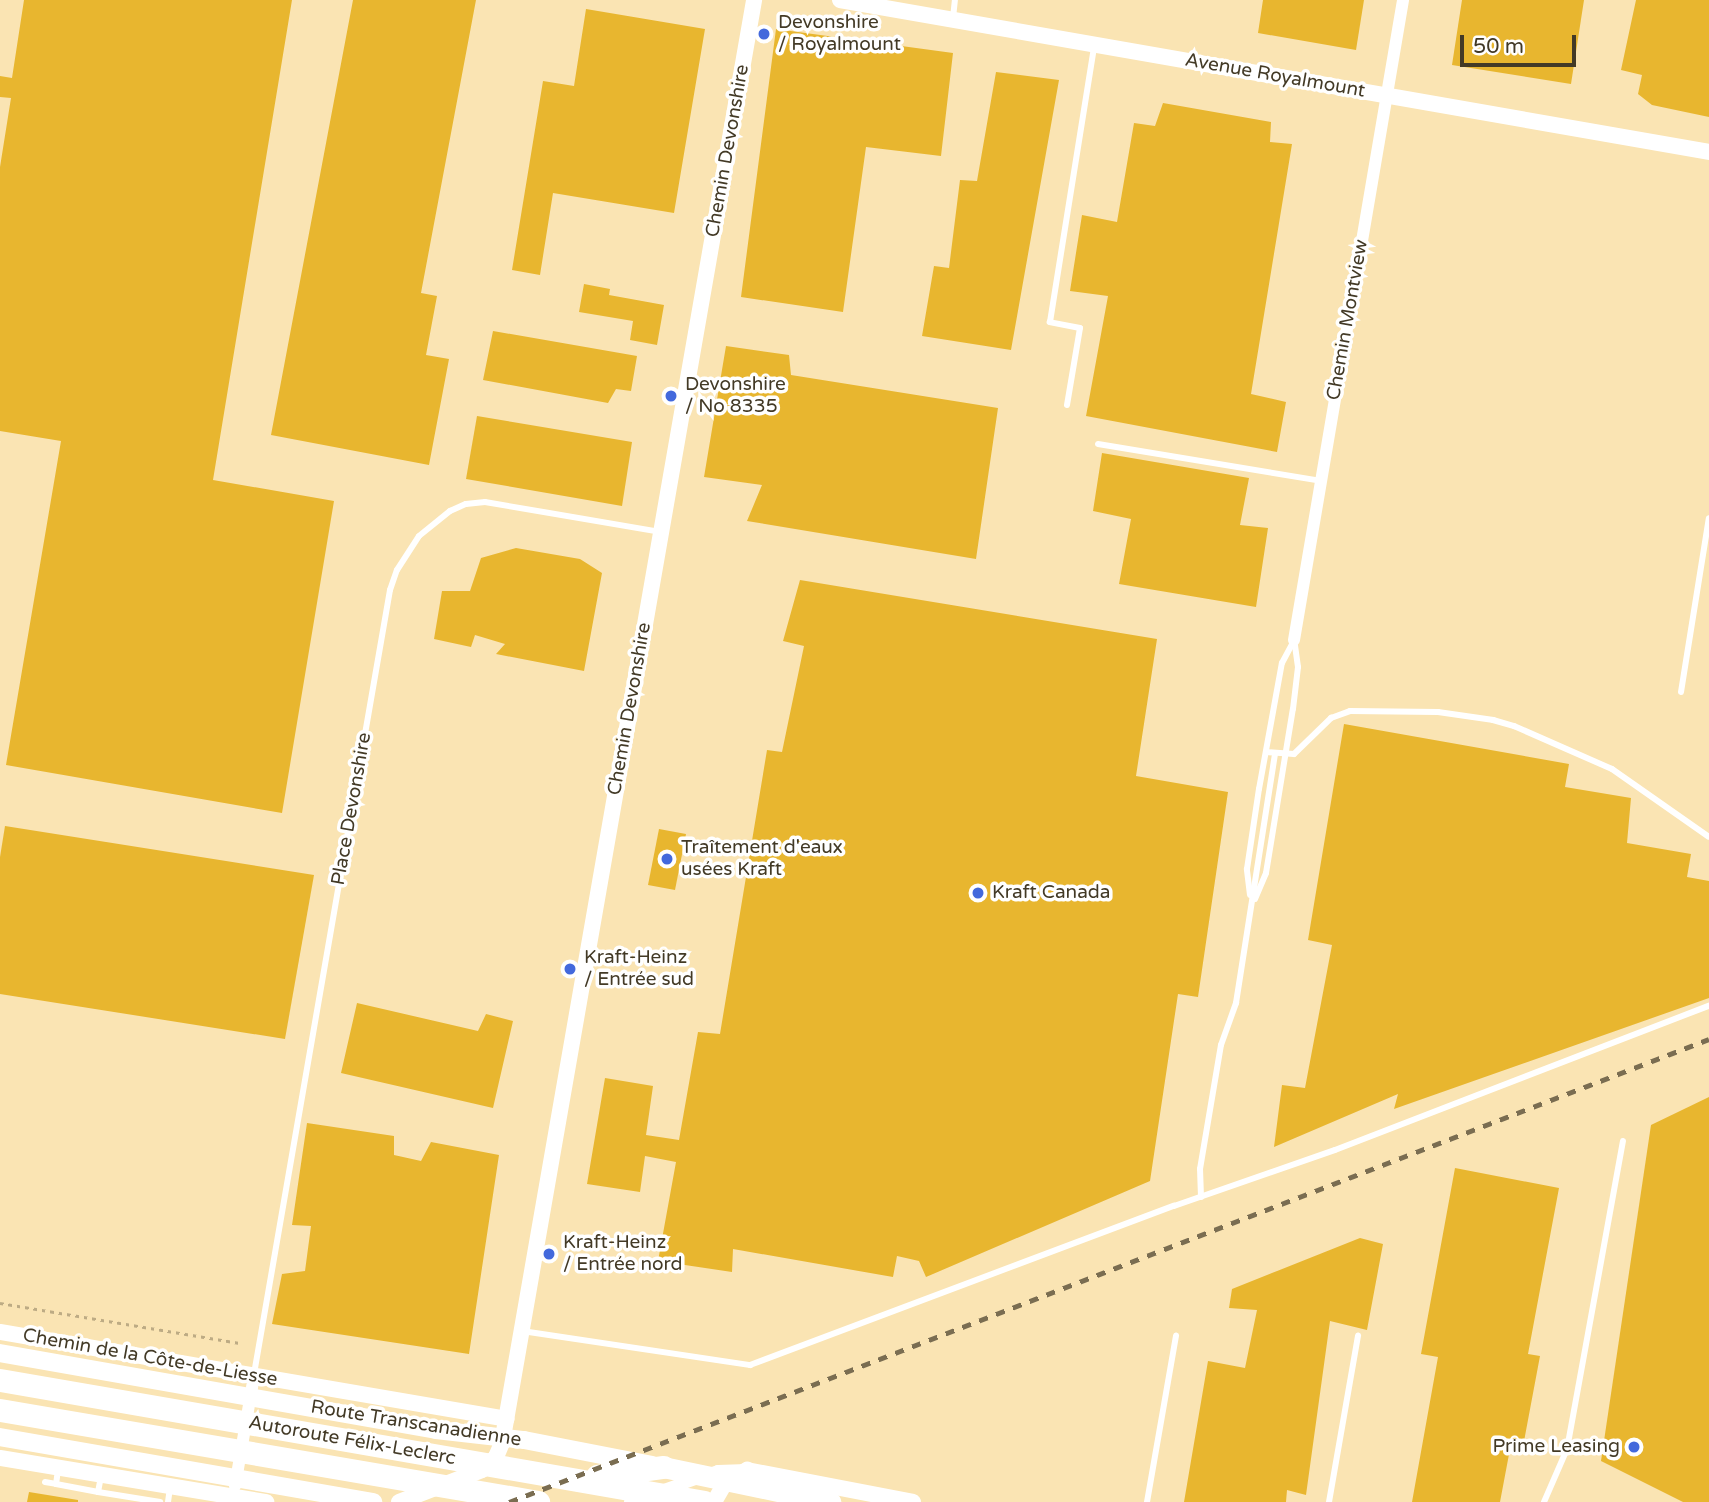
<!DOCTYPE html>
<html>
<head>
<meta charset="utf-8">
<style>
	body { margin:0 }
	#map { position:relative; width:1709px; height:1502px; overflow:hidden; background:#fae4b3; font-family:"Varela Round",sans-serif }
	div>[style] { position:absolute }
	.building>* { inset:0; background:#e8b62f }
	.path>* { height:2.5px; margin-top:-1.25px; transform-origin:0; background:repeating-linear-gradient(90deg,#bdab84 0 3.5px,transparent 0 8.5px) }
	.service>* { height:6px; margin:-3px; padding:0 3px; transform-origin:3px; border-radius:3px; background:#fff }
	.minor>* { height:12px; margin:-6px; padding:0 6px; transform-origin:6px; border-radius:6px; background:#fff }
	.tertiary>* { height:16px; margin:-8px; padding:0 8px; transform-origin:8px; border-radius:8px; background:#fff }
	.secondary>* { height:18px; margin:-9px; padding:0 9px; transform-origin:9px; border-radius:9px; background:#fff }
	.primary>* { height:21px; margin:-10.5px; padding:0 10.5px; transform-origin:10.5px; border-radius:10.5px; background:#fff }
	.motorway>* { height:23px; margin:-11.5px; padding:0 11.5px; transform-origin:11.5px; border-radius:11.5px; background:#fff }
	.rail>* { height:4.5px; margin-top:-2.25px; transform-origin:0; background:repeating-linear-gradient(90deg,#7a6d51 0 9px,transparent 0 18px) }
	.dots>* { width:19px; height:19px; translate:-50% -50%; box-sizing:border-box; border:4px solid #fff; border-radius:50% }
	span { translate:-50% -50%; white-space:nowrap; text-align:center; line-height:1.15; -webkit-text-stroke:7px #fff; paint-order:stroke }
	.poi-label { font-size:19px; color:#433a26 }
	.left { translate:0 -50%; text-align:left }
	.right { translate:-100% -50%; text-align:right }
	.street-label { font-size:19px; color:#433a26 }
	.scale { position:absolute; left:1460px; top:35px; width:116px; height:32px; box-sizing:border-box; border:4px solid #433a26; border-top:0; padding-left:9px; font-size:21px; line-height:24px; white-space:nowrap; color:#433a26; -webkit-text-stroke:5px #fff; paint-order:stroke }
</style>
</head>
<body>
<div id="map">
	<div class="building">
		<i style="clip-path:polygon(24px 0,292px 0,213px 480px,334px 501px,282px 813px,6px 765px,61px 441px,0 431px,0 167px,11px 98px,0 97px,0 76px,12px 78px)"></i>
		<i style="clip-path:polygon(353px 0,476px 0,421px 293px,437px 296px,426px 355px,449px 359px,429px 465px,271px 435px)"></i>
		<i style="clip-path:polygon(1263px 0,1364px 0,1356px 50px,1258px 33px)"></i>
		<i style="clip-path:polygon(1462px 0,1584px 0,1571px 84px,1452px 65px)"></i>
		<i style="clip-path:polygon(1636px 0,1709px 0,1709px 117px,1652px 105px,1638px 94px,1642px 75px,1621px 70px)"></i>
		<i style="clip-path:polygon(586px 9px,705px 29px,674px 213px,553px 193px,540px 275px,512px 270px,543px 81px,574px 86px)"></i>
		<i style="clip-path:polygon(776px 29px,953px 53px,941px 156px,866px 147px,843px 312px,741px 297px)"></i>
		<i style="clip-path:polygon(996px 72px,1059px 80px,1011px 350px,922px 336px,934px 266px,949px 268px,960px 180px,977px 181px)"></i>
		<i style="clip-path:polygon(1163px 103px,1271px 122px,1270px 142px,1292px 144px,1251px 394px,1286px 402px,1277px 452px,1086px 416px,1108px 296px,1070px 291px,1082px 215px,1117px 222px,1134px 123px,1155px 126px)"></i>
		<i style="clip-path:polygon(584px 284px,610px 289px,609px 295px,664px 305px,657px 345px,630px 340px,633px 321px,579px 312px)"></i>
		<i style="clip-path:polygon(493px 331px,637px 356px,631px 391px,616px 389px,608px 403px,483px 380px)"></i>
		<i style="clip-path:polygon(726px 346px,789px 355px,791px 375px,998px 408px,976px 559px,747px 521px,762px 485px,704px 477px)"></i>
		<i style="clip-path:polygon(477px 416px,632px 442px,622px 506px,466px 479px)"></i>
		<i style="clip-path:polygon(1102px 453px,1249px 478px,1240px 525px,1268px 528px,1256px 607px,1119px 584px,1131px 519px,1093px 511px)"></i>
		<i style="clip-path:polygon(516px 548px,580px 559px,602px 573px,584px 671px,496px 654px,505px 644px,475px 635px,471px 647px,434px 639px,442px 591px,470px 591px,481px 558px)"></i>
		<i style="clip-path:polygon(800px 580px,1157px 639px,1136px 776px,1228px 792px,1198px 997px,1178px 994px,1150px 1181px,926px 1277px,919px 1261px,897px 1256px,893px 1277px,733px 1249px,732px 1272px,658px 1261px,676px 1162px,645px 1156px,640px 1192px,587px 1184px,605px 1078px,653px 1086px,646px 1135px,679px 1140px,698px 1032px,720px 1034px,767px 750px,782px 752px,804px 646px,783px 641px)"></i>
		<i style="clip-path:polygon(1344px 724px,1569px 764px,1565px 787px,1631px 798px,1627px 843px,1691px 854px,1687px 877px,1709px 881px,1709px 998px,1394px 1109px,1398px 1094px,1274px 1147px,1282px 1085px,1305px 1088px,1332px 945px,1308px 940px)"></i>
		<i style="clip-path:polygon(5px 826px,314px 875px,285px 1039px,0 994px,0 857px)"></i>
		<i style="clip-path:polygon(659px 829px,686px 834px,675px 890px,648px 885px)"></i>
		<i style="clip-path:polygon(357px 1003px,478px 1031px,486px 1014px,513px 1021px,493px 1108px,341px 1073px)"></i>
		<i style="clip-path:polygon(1709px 1097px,1709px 1502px,1683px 1502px,1601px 1461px,1651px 1125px)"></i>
		<i style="clip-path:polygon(307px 1123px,394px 1136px,394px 1155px,421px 1161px,431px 1142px,499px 1155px,469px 1354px,272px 1324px,282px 1274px,305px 1271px,311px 1226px,292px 1225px)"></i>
		<i style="clip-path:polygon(1455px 1168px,1559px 1188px,1528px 1354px,1540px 1356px,1522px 1452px,1510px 1449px,1500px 1502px,1412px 1502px,1438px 1357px,1421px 1354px)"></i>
		<i style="clip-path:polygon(1360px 1238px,1383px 1244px,1367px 1330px,1330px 1321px,1306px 1495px,1287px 1490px,1286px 1502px,1184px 1502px,1208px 1361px,1245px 1368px,1257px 1310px,1229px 1308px,1232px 1289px)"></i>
		<i style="clip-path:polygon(29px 1492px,78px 1500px,78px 1502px,27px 1502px)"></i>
	</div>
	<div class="path">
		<i style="left:0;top:1303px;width:243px;rotate:9.5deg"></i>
	</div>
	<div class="service">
		<i style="left:953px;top:18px;width:18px;rotate:-84deg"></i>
		<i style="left:1067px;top:405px;width:78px;rotate:-80.4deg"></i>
		<i style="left:1080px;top:328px;width:31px;rotate:-169deg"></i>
		<i style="left:1050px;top:322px;width:278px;rotate:-80.9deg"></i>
		<i style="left:1098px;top:444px;width:226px;rotate:9.4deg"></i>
		<i style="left:1681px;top:692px;width:176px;rotate:-80.9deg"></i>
		<i style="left:1266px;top:752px;width:28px;rotate:4deg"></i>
		<i style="left:1294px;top:754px;width:52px;rotate:-44.2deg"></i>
		<i style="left:1331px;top:718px;width:20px;rotate:-20deg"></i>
		<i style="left:1350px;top:711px;width:88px;rotate:0.7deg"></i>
		<i style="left:1438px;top:712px;width:56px;rotate:8.3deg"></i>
		<i style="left:1493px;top:720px;width:22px;rotate:16deg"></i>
		<i style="left:1514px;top:726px;width:107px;rotate:23.7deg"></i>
		<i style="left:1612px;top:769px;width:118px;rotate:35deg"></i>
		<i style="left:1250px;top:895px;width:26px;rotate:-97deg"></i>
		<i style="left:1247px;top:869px;width:81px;rotate:-81.5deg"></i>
		<i style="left:1259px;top:789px;width:128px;rotate:-79.7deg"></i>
		<i style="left:1282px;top:663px;width:24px;rotate:-62deg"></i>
		<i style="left:1255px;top:899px;width:28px;rotate:-67deg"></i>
		<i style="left:1266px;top:873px;width:166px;rotate:-80.7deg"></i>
		<i style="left:1293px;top:709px;width:42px;rotate:-83.2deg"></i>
		<i style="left:1298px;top:667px;width:27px;rotate:-98deg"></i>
		<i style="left:1201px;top:1197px;width:28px;rotate:-92deg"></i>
		<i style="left:1200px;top:1169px;width:126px;rotate:-80.4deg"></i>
		<i style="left:1221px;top:1045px;width:45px;rotate:-70.3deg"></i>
		<i style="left:1236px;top:1003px;width:252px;rotate:-81.1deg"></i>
		<i style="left:522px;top:1331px;width:231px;rotate:8.5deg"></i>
		<i style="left:750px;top:1365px;width:453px;rotate:-20.6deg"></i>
		<i style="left:1174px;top:1206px;width:170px;rotate:-19.2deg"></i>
		<i style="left:1335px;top:1150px;width:401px;rotate:-21.1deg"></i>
		<i style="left:254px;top:1374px;width:796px;rotate:-80.16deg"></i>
		<i style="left:390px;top:590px;width:21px;rotate:-71deg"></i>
		<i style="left:397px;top:570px;width:40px;rotate:-57.1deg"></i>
		<i style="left:419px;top:536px;width:40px;rotate:-39deg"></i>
		<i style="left:450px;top:511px;width:17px;rotate:-24deg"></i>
		<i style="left:466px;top:504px;width:19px;rotate:-6deg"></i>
		<i style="left:485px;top:502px;width:179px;rotate:9.7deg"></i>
		<i style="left:58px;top:1470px;width:14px;rotate:98deg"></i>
		<i style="left:56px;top:1484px;width:43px;rotate:10.8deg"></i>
		<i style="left:98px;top:1492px;width:16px;rotate:-79deg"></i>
		<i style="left:45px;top:1482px;width:11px;rotate:10deg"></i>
		<i style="left:98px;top:1492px;width:63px;rotate:9.2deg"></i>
		<i style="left:168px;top:1502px;width:15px;rotate:-82deg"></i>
		<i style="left:1147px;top:1502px;width:169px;rotate:-80.1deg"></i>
		<i style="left:1329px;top:1502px;width:169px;rotate:-80.1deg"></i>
		<i style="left:1544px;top:1502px;width:58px;rotate:-66.5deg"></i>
		<i style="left:1567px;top:1449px;width:313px;rotate:-79.7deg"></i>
	</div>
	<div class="minor">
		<i style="left:1294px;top:640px;width:649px;rotate:-80.33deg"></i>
		<i style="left:235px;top:1486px;width:112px;rotate:-80.2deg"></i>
		<i style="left:630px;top:1502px;width:93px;rotate:-19.4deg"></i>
		<i style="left:718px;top:1471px;width:29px;rotate:-2deg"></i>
	</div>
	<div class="tertiary">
		<i style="left:840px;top:0;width:882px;rotate:9.92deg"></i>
		<i style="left:0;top:1332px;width:514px;rotate:9.74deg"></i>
		<i style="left:0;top:1458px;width:270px;rotate:9.4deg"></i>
		<i style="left:399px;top:1502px;width:89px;rotate:-21.1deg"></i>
		<i style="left:482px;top:1470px;width:19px;rotate:-43deg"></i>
		<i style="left:496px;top:1457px;width:15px;rotate:-67deg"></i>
		<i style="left:502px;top:1443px;width:1465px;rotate:-80.09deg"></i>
		<i style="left:714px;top:1502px;width:22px;rotate:-60deg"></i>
		<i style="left:725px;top:1483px;width:26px;rotate:-31deg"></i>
		<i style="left:747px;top:1470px;width:169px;rotate:10.9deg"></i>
	</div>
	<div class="secondary">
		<i style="left:0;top:1353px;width:443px;rotate:10deg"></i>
		<i style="left:436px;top:1430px;width:89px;rotate:6.5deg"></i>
		<i style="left:524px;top:1440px;width:131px;rotate:11deg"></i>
		<i style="left:0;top:1437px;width:379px;rotate:9.9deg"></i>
	</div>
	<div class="primary">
		<i style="left:663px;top:1467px;width:171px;rotate:11.8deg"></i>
	</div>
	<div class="motorway">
		<i style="left:0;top:1380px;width:714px;rotate:9.83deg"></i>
		<i style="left:0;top:1410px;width:546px;rotate:9.7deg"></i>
		<i style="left:597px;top:1476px;width:67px;rotate:-7.8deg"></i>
	</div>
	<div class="rail">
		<i style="left:509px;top:1502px;width:1286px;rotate:-21.1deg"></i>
	</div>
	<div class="dots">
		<i style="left:764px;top:34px;background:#4369dc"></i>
		<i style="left:671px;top:396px;background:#4369dc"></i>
		<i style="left:667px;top:859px;background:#4369dc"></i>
		<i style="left:978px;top:893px;background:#4369dc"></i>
		<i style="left:570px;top:969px;background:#4369dc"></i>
		<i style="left:549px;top:1254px;background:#4369dc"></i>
		<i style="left:1634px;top:1447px;background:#4369dc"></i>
	</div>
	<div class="poi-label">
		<span class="left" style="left:778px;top:34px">Devonshire<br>/ Royalmount</span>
		<span class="left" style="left:685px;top:396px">Devonshire<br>/ No 8335</span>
		<span class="left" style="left:681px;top:859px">Traîtement d'eaux<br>usées Kraft</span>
		<span class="left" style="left:992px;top:893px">Kraft Canada</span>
		<span class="left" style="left:584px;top:969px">Kraft-Heinz<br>/ Entrée sud</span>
		<span class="left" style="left:563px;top:1254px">Kraft-Heinz<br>/ Entrée nord</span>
		<span class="right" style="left:1620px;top:1447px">Prime Leasing</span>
	</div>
	<div class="street-label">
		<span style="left:1275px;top:76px;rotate:10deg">Avenue Royalmount</span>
		<span style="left:728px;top:151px;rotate:-80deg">Chemin Devonshire</span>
		<span style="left:1348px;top:320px;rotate:-80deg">Chemin Montview</span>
		<span style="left:630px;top:709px;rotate:-80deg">Chemin Devonshire</span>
		<span style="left:352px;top:809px;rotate:-80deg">Place Devonshire</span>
		<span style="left:150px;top:1358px;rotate:10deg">Chemin de la Côte-de-Liesse</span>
		<span style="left:416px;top:1424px;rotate:9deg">Route Transcanadienne</span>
		<span style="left:352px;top:1441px;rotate:10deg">Autoroute Félix-Leclerc</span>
	</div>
	<div class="scale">50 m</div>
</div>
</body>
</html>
